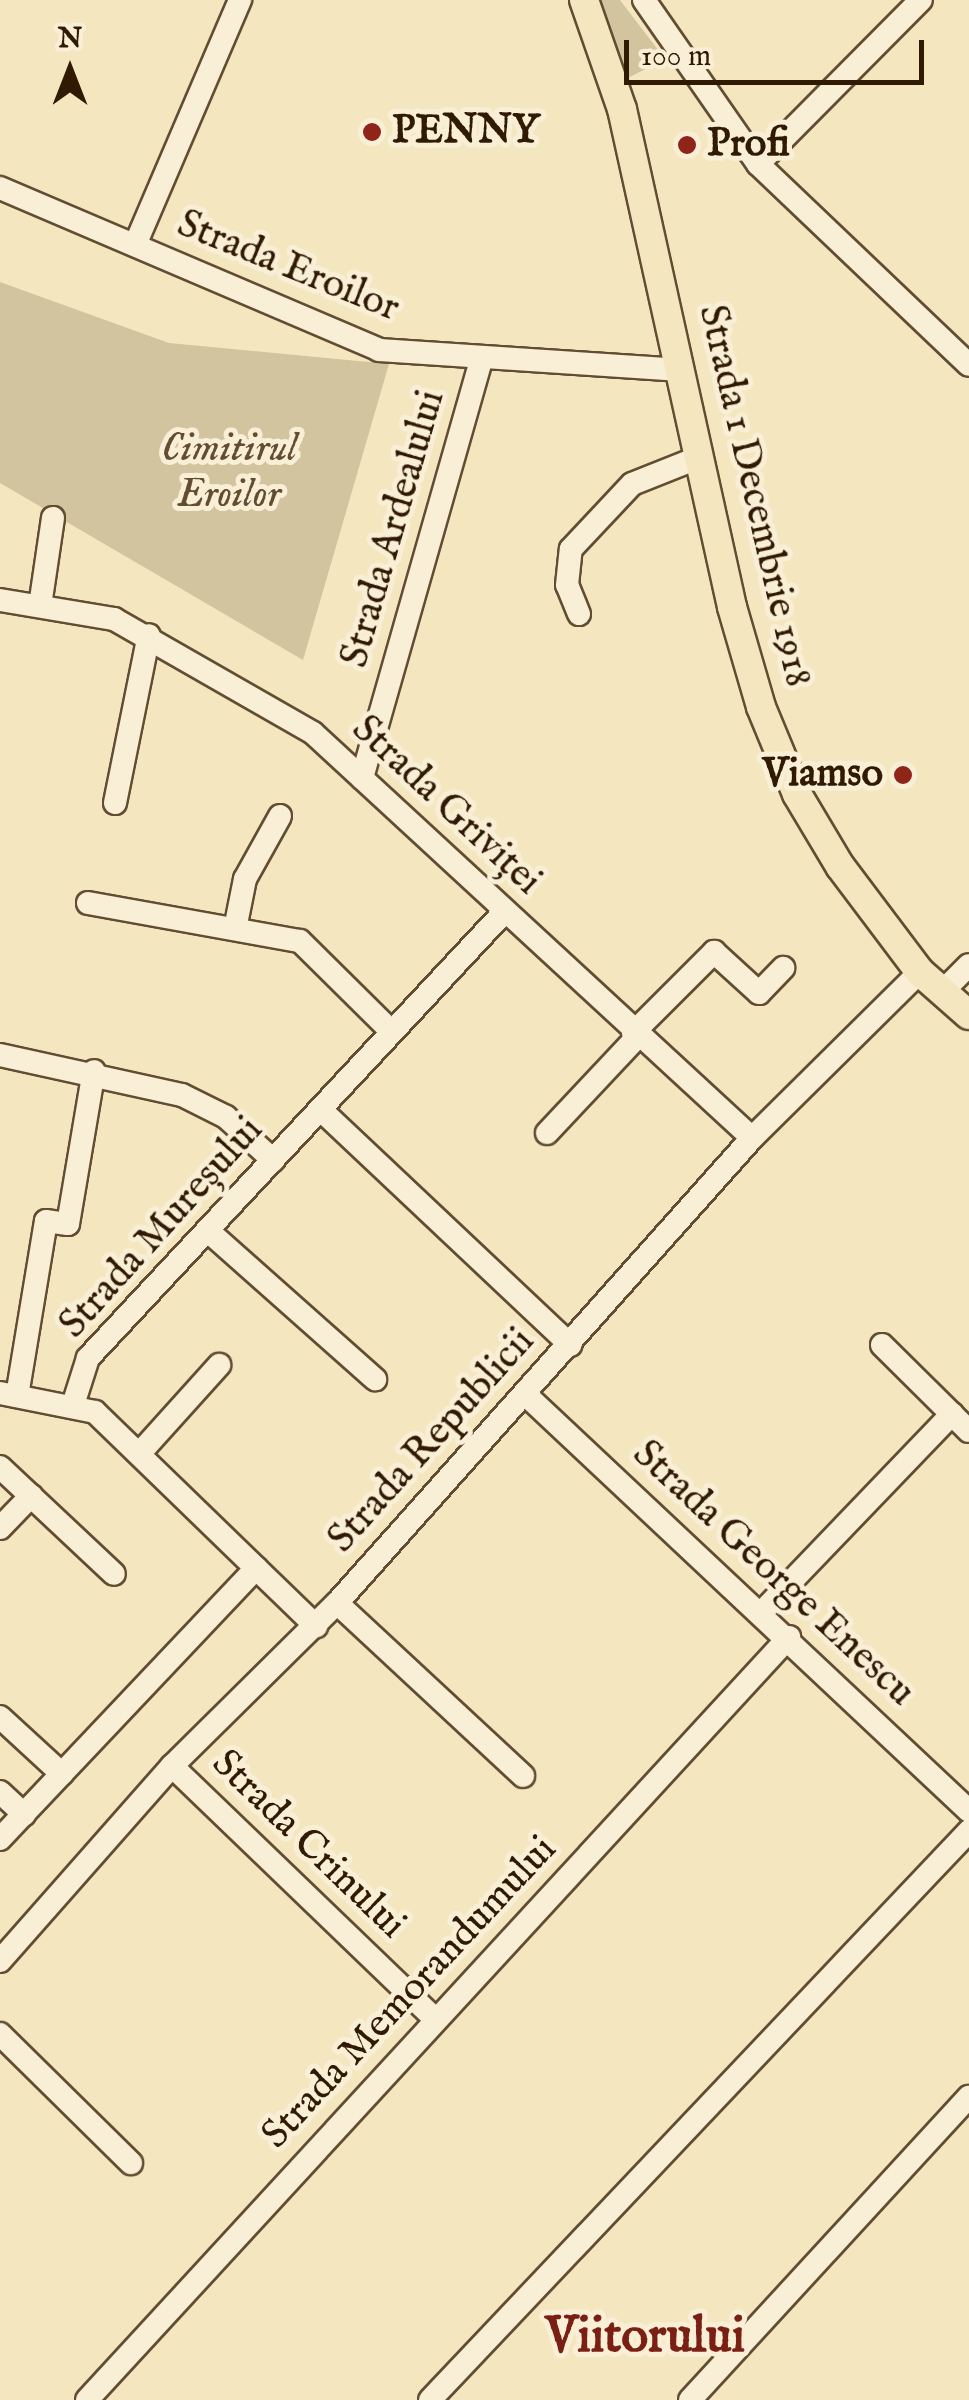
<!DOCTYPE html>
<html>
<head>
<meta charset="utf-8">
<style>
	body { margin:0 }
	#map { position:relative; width:969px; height:2400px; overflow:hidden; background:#f4e7c0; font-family:"IM FELL English",serif }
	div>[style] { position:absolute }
	.green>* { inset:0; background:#d3c4a0 }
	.roads { filter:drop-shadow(2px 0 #624d32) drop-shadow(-2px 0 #624d32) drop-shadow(0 2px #624d32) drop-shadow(0 -2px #624d32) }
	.minor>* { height:22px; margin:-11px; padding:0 11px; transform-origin:11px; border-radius:11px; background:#f8efd6 }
	.major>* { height:28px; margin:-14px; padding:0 14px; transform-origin:14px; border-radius:14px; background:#f4e7c0 }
	.dots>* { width:28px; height:28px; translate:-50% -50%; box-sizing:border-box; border:5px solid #f8efd6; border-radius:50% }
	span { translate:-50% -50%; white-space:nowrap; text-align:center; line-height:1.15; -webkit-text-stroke:10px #f8efd6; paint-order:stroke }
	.poi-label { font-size:40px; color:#311a03; font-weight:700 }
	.left { translate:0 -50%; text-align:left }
	.right { translate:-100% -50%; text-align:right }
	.street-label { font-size:40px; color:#311a03 }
	.park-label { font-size:40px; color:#624d32; font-style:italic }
	.district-label { font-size:50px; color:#7a1f14; font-weight:700 }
	.north { position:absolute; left:20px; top:20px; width:100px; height:100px; -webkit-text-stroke:8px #f8efd6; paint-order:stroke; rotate:0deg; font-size:28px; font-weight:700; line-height:40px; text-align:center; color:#311a03 }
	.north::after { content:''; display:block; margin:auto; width:35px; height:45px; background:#311a03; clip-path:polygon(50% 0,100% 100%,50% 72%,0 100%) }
	.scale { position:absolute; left:624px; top:40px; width:300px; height:45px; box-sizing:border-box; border:5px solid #311a03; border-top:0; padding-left:12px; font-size:30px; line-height:35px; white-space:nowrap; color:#311a03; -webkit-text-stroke:8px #f8efd6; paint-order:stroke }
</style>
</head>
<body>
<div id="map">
	<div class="green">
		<i style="clip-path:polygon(599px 0,620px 0,665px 59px,626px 79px)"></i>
		<i style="clip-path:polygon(0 282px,169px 343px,389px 364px,303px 660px,0 483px)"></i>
	</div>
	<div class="roads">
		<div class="minor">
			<i style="left:644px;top:0;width:200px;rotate:55.2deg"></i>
			<i style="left:758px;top:164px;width:291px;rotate:43.6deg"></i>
			<i style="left:758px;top:164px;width:231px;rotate:-45.2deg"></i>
			<i style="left:0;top:188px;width:412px;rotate:23.1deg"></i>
			<i style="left:379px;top:350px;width:303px;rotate:3.8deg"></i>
			<i style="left:135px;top:245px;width:267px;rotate:-66.8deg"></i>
			<i style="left:0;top:600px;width:116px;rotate:9.5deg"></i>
			<i style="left:114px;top:619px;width:229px;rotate:29.8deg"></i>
			<i style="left:313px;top:733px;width:597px;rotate:42.69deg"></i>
			<i style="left:40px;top:606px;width:89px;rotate:-81.6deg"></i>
			<i style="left:579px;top:614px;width:31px;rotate:-112deg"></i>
			<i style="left:567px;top:585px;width:36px;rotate:-84deg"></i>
			<i style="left:571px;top:549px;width:89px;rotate:-46.8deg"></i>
			<i style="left:632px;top:484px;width:73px;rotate:-21.7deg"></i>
			<i style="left:362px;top:778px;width:437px;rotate:-74.1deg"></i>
			<i style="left:115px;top:803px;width:171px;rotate:-78.6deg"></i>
			<i style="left:88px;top:903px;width:215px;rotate:10.2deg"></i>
			<i style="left:300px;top:941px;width:129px;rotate:44.7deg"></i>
			<i style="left:235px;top:929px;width:51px;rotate:-78.7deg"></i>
			<i style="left:245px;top:879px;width:72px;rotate:-60.9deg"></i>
			<i style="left:942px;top:992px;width:38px;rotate:-45deg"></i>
			<i style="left:633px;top:1033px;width:115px;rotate:-45deg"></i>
			<i style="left:714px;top:952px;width:61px;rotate:42.3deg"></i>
			<i style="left:759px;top:993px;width:35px;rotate:-46deg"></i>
			<i style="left:0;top:1055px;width:186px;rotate:12.4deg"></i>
			<i style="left:182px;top:1095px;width:49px;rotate:26.6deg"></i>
			<i style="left:226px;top:1117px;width:64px;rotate:42.5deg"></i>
			<i style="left:320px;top:1109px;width:344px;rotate:43.3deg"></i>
			<i style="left:547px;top:1133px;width:132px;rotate:-46.8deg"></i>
			<i style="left:207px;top:1230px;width:225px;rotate:41.6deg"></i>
			<i style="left:882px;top:1345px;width:122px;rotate:44.7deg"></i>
			<i style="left:0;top:1393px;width:97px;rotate:11.3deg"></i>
			<i style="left:95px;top:1412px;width:308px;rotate:44.1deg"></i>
			<i style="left:525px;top:1394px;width:609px;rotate:43.2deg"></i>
			<i style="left:17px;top:1396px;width:177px;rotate:-80.6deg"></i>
			<i style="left:46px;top:1221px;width:22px;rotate:8deg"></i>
			<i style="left:68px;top:1224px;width:155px;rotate:-80.4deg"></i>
			<i style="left:73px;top:1405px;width:49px;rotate:-72.3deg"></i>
			<i style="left:88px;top:1358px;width:610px;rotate:-46.99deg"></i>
			<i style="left:139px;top:1454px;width:120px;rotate:-48deg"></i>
			<i style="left:0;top:1467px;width:156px;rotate:43.2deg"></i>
			<i style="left:0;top:1528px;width:45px;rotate:-45.9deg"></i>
			<i style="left:337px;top:1603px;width:254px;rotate:42.9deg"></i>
			<i style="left:761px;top:1613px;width:276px;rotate:-46.2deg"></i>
			<i style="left:0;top:1717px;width:84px;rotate:42.6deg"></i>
			<i style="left:172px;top:1766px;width:366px;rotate:43.9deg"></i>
			<i style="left:0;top:1792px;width:33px;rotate:43deg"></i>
			<i style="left:0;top:1839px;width:373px;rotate:-46.6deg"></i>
			<i style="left:0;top:1961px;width:260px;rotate:-48.6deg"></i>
			<i style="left:172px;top:1766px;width:232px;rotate:-44.7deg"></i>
			<i style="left:337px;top:1603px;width:623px;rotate:-48.25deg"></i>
			<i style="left:752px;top:1138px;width:236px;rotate:-44.7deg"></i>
			<i style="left:0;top:2034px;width:184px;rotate:44.6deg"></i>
			<i style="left:87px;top:2400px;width:1037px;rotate:-47.38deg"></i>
			<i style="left:430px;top:2400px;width:784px;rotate:-46.55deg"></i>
			<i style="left:690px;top:2400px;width:412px;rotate:-47.4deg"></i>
		</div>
		<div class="major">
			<i style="left:584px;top:0;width:115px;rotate:70.8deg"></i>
			<i style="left:622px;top:109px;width:510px;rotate:77.54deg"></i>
			<i style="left:732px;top:607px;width:104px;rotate:73.8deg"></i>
			<i style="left:761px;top:707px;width:94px;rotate:67.5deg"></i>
			<i style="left:797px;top:794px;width:84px;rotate:59.2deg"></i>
			<i style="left:840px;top:866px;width:133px;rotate:53deg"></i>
			<i style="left:920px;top:972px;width:65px;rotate:41.3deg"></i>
		</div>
	</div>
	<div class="dots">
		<i style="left:372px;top:132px;background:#8f2418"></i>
		<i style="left:687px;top:145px;background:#8f2418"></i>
		<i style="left:903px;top:775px;background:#8f2418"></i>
	</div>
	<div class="poi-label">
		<span class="left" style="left:392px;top:132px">PENNY</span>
		<span class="left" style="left:707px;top:145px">Profi</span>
		<span class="right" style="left:883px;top:775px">Viamso</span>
	</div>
	<div class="street-label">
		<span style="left:288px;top:267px;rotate:22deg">Strada Eroilor</span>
		<span style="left:754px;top:496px;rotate:77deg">Strada 1 Decembrie 1918</span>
		<span style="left:394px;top:529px;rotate:-74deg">Strada Ardealului</span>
		<span style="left:446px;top:806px;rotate:43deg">Strada Griviței</span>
		<span style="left:162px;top:1228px;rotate:-48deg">Strada Mureșului</span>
		<span style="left:432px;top:1441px;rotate:-48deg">Strada Republicii</span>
		<span style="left:773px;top:1574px;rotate:43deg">Strada George Enescu</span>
		<span style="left:308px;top:1845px;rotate:44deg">Strada Crinului</span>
		<span style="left:410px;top:1993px;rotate:-47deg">Strada Memorandumului</span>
	</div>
	<div class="park-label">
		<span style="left:229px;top:473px">Cimitirul<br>Eroilor</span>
	</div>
	<div class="district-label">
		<span style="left:645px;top:2338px">Viitorului</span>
	</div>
	<div class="north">N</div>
	<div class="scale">100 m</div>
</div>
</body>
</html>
